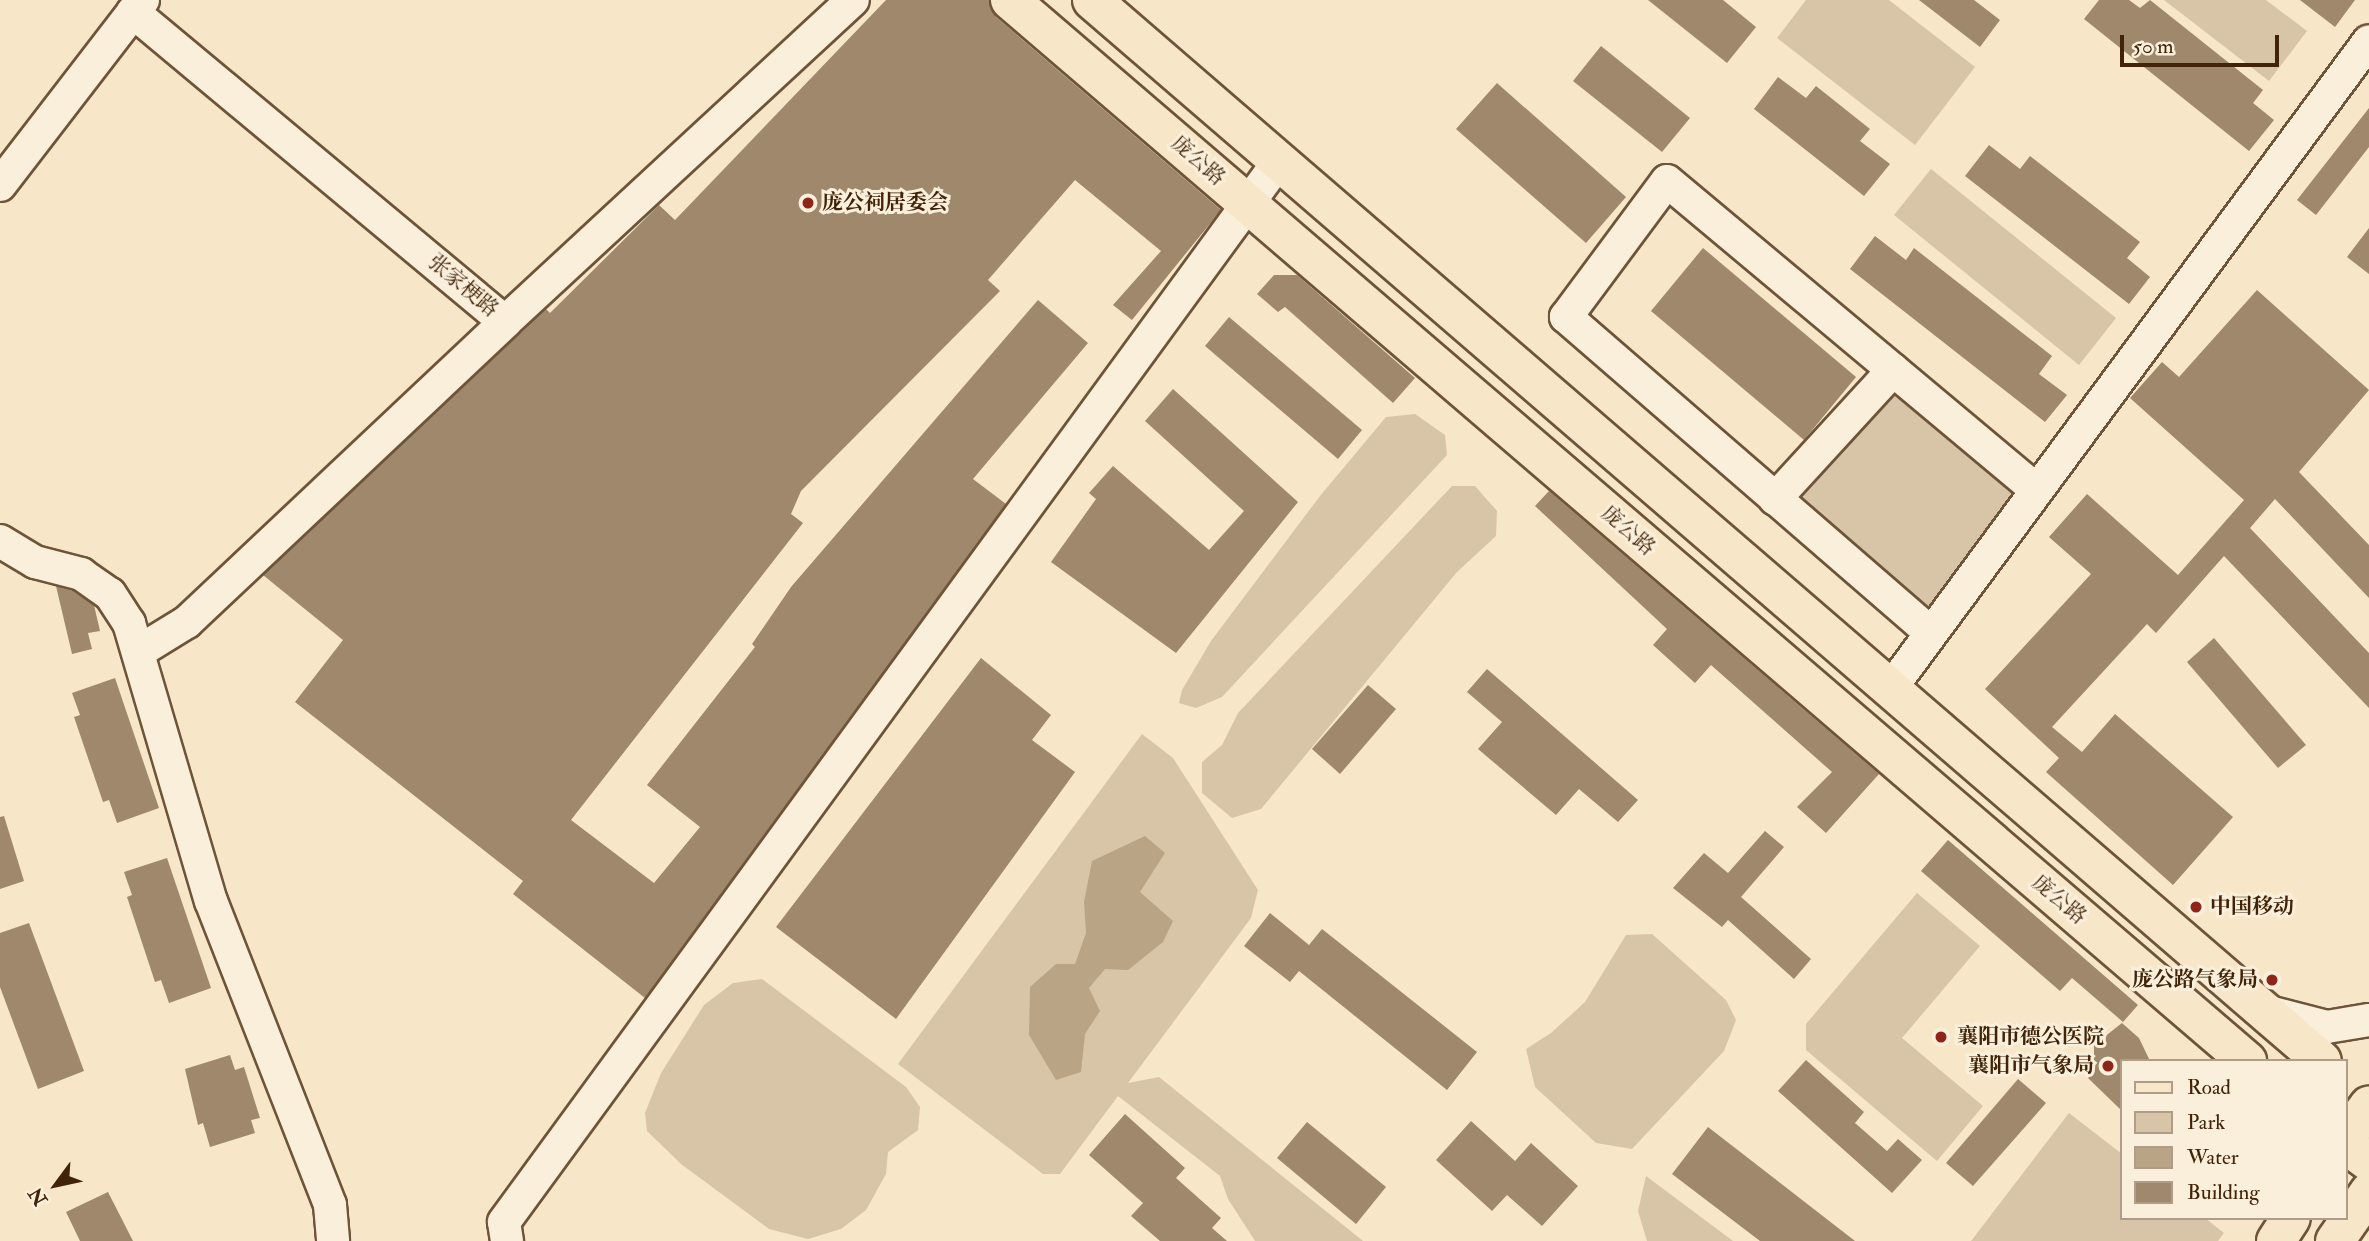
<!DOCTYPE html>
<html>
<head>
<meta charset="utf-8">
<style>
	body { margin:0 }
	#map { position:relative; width:2369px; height:1241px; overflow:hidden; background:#f7e6c7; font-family:"IM FELL Double Pica","Noto Serif SC",serif }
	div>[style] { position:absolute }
	.green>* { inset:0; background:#d8c5a7 }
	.water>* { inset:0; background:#b9a486 }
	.building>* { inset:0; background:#9f886b }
	.roads { filter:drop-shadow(2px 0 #6e5438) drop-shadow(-2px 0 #6e5438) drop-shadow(0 2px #6e5438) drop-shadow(0 -2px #6e5438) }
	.minor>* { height:32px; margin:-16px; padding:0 16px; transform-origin:16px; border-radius:16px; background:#faefdb }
	.major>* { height:38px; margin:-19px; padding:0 19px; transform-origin:19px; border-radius:19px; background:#f7e6c7 }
	.dots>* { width:19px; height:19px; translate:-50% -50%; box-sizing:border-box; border:4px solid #faefdb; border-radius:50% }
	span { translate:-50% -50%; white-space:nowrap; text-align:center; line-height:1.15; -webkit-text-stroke:6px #faefdb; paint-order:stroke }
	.street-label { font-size:21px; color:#402308 }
	.poi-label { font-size:21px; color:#402308; font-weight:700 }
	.left { translate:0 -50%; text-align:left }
	.right { translate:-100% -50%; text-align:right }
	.legend { position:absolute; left:2120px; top:1059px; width:228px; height:161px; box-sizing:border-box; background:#faefdb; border:2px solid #b09d87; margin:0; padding:9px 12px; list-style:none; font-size:21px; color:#402308 }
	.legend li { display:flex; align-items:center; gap:14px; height:35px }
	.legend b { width:35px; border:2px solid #b09d87 }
	.north { position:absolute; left:21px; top:1150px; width:70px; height:70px; -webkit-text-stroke:5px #faefdb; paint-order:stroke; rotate:237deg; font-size:19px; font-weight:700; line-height:28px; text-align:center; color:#402308 }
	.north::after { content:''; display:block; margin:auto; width:24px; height:32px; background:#402308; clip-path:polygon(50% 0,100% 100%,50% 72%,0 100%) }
	.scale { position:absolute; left:2120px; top:35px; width:159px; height:32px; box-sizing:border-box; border:4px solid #402308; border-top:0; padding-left:9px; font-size:21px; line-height:24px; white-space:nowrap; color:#402308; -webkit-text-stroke:5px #faefdb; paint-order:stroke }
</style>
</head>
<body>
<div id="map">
	<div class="green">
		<i style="clip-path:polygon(1806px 0,1889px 0,1975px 67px,1915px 145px,1777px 38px)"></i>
		<i style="clip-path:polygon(2164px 0,2266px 0,2307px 31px,2269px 81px)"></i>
		<i style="clip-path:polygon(1931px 169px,2116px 318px,2079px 365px,1894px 215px)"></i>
		<i style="clip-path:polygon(1893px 370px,2037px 490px,1931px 633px,1775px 499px)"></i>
		<i style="clip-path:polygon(1415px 414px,1445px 435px,1447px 455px,1222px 697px,1196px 708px,1179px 703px,1182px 690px,1211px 641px,1320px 496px,1386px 417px)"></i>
		<i style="clip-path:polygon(1452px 486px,1475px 486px,1497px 511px,1496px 536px,1457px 572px,1261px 809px,1232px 818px,1202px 793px,1202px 762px,1222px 745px,1238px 713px)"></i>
		<i style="clip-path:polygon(1142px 734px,1173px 758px,1258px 890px,1251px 918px,1128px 1083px,1159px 1077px,1363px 1241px,1255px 1241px,1228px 1199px,1220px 1176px,1118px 1096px,1060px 1174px,1043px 1174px,898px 1064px)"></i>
		<i style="clip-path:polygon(1917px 893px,1980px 946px,1902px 1038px,1983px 1106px,1937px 1161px,1806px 1050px,1806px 1024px)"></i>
		<i style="clip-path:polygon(1652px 934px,1726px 1000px,1736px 1020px,1724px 1051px,1632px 1149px,1596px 1143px,1535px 1087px,1526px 1049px,1551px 1033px,1585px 1002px,1626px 935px)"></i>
		<i style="clip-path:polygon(762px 979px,906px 1087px,920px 1107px,918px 1130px,888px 1152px,886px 1174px,866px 1210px,841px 1229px,808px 1239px,769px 1229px,681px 1164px,647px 1131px,645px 1113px,661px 1073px,704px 1005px,733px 983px)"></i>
		<i style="clip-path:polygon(2069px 1113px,2122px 1154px,2122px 1218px,2205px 1218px,2224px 1233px,2218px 1241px,1971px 1241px)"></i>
		<i style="clip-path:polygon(1646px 1176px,1733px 1241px,1647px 1241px,1638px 1211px)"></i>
	</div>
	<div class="water">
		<i style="clip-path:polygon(1145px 836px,1165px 853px,1140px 892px,1173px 921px,1163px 942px,1128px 970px,1105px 969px,1089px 988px,1100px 1011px,1085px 1034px,1081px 1072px,1056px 1080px,1029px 1035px,1030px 987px,1056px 964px,1075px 964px,1086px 933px,1084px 902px,1092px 861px)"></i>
	</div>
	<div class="building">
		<i style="clip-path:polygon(886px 0,989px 0,996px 17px,1221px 210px,1132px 320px,1113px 305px,1161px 251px,1075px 180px,988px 280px,1000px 291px,801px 491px,791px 514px,803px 523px,571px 820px,654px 883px,700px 827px,647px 785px,755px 647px,752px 644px,791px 587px,1038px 300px,1088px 343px,973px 479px,1006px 504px,645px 998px,513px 894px,523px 881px,295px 702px,343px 640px,263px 575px,546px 309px,550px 313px,659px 205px,675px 220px)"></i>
		<i style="clip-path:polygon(1648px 0,1723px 0,1756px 27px,1727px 63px)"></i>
		<i style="clip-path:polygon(1919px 0,1974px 0,2000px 20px,1980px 47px)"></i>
		<i style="clip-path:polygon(2099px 0,2129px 0,2140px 8px,2150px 0,2263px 90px,2253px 103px,2274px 120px,2249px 151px,2084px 19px)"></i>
		<i style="clip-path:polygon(2300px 0,2355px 0,2335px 27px)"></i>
		<i style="clip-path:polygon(1601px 46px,1690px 118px,1662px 152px,1573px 81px)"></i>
		<i style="clip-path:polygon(1778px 77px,1806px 98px,1816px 86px,1870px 129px,1860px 141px,1890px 164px,1864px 196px,1754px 109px)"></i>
		<i style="clip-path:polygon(1497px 83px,1626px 197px,1586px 243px,1456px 129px)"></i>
		<i style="clip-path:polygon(2369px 108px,2369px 147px,2316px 215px,2297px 200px)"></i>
		<i style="clip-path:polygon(1989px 145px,2020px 169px,2030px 156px,2140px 242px,2127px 258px,2150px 277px,2129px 304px,1965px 176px)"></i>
		<i style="clip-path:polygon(2369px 228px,2369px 274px,2347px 257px)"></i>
		<i style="clip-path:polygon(1875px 236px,1906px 260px,1914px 248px,2052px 356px,2039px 374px,2067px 395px,2045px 422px,1850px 269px)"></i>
		<i style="clip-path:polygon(1703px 248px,1856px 377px,1804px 440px,1651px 311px)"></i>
		<i style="clip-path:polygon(1274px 275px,1297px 275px,1415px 378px,1393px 403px,1285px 307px,1278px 312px,1257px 294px)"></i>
		<i style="clip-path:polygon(2257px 290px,2369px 390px,2299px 472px,2369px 545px,2369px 598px,2275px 499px,2250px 528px,2369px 653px,2369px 708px,2224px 556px,2156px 633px,2147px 624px,2052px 727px,2082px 752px,2115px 714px,2233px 817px,2173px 885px,2046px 772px,2059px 758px,1985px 689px,2091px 574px,2049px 537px,2087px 494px,2178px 575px,2244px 500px,2130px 398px,2162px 362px,2179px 377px)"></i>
		<i style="clip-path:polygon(1229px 317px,1362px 430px,1338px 459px,1205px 346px)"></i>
		<i style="clip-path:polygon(1173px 389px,1298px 502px,1176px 653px,1051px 562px,1096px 499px,1089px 493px,1113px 466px,1209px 550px,1244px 511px,1145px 421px)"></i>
		<i style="clip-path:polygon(1549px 491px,1879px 774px,1826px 833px,1797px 807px,1832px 772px,1711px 665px,1695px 683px,1653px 645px,1667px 629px,1535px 506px)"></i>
		<i style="clip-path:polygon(56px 586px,73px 591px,94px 605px,100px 631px,88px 633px,92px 649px,72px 654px)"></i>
		<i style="clip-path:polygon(2214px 638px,2306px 745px,2278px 768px,2187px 662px)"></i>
		<i style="clip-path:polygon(981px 658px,1051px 715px,1032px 740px,1075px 772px,896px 1019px,776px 927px)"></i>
		<i style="clip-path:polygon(1487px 669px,1638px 800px,1618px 822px,1579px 789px,1556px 815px,1478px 749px,1502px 722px,1467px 692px)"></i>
		<i style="clip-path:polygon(115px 678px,159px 808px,117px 823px,109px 800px,103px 802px,74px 717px,80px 715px,72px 693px)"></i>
		<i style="clip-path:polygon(1368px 685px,1396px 709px,1340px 774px,1312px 749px)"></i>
		<i style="clip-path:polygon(4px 816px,24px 881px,0 889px,0 817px)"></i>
		<i style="clip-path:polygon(1765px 831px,1784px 847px,1741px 897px,1811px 959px,1794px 979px,1728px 920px,1722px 927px,1673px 888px,1704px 853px,1728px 873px)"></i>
		<i style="clip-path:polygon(1948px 840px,2138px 1005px,2123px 1022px,2072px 978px,2060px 991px,1921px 871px)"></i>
		<i style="clip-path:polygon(167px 858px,211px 988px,169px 1003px,161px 980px,155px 982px,127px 897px,132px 895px,124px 872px)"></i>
		<i style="clip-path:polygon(1270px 913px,1309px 945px,1322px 929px,1477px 1052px,1447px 1090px,1299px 971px,1290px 982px,1244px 946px)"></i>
		<i style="clip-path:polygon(29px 923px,84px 1071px,38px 1089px,0 987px,0 933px)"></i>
		<i style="clip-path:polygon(2122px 1023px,2139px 1038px,2150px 1061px,2122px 1061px,2122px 1111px,2088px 1078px,2094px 1072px,2094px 1045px)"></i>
		<i style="clip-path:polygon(230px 1055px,235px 1070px,244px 1067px,260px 1118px,251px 1120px,255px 1133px,210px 1147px,203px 1123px,198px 1125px,185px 1069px)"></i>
		<i style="clip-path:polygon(1806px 1060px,1864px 1112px,1855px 1123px,1887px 1151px,1898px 1139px,1922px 1160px,1892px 1193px,1778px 1091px)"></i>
		<i style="clip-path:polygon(2018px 1079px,2046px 1103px,1973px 1186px,1946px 1163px)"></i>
		<i style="clip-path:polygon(1125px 1114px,1185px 1168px,1176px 1178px,1221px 1218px,1212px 1228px,1227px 1241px,1160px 1241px,1131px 1216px,1143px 1203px,1089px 1155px)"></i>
		<i style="clip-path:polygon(1471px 1121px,1515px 1161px,1531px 1143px,1578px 1186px,1542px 1226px,1507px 1195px,1492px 1211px,1436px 1160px)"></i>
		<i style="clip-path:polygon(1307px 1122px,1386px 1187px,1356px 1224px,1277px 1158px)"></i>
		<i style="clip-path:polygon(1708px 1127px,1855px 1241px,1760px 1241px,1672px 1174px)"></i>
		<i style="clip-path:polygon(108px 1192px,133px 1241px,80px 1241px,66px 1212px)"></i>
	</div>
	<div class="roads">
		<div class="minor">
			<i style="left:143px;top:0;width:16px;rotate:130deg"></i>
			<i style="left:133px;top:12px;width:484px;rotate:39.8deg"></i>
			<i style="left:505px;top:322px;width:474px;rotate:-42.8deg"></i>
			<i style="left:0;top:185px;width:218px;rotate:-52.4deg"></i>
			<i style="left:1775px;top:499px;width:175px;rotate:-47.5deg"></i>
			<i style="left:0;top:541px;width:41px;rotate:31deg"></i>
			<i style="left:35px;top:562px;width:48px;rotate:14.6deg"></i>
			<i style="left:81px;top:574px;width:35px;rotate:35deg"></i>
			<i style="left:110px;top:594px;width:35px;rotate:57deg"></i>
			<i style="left:129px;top:623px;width:290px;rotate:73.6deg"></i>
			<i style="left:211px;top:901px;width:326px;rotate:68.6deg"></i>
			<i style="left:330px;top:1205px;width:36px;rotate:85deg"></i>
			<i style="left:1931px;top:633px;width:483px;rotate:-139.1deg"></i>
			<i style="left:1566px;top:317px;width:169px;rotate:-53.4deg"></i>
			<i style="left:1667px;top:181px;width:482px;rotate:39.9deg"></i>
			<i style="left:138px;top:652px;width:57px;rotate:-31.5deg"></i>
			<i style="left:187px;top:622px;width:437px;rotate:-43.3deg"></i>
			<i style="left:1891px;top:688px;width:804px;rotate:-53.54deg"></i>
			<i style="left:2265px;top:1011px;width:64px;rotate:14.5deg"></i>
			<i style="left:2327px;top:1027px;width:43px;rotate:-9.5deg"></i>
			<i style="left:507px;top:1241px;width:19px;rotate:-99deg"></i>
			<i style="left:504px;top:1222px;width:1314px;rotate:-53.85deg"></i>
		</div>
		<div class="major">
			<i style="left:1010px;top:0;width:1630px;rotate:40.62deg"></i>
			<i style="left:1092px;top:0;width:1624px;rotate:40.78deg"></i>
			<i style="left:2346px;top:1137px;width:39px;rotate:-54deg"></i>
			<i style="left:2346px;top:1145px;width:29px;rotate:36deg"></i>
			<i style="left:2276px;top:1241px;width:27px;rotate:-57deg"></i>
			<i style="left:2335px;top:1241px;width:60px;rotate:-55.2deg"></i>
		</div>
	</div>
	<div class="dots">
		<i style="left:808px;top:203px;background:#8f2418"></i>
		<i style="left:2196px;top:907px;background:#8f2418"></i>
		<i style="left:2272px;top:980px;background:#8f2418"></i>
		<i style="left:1941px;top:1037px;background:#8f2418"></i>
		<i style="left:2108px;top:1066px;background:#8f2418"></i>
	</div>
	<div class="street-label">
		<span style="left:1198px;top:161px;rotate:41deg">庞公路</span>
		<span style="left:463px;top:286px;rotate:40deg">张家梗路</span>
		<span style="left:1628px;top:531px;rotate:41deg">庞公路</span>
		<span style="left:2059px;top:900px;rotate:40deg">庞公路</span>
	</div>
	<div class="poi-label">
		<span class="left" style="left:822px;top:203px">庞公祠居委会</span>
		<span class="left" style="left:2210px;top:907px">中国移动</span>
		<span class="right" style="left:2258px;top:980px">庞公路气象局</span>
		<span class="left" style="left:1957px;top:1037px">襄阳市德公医院</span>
		<span class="right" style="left:2094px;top:1066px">襄阳市气象局</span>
	</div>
	<ul class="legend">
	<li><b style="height:9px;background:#f7e6c7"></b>Road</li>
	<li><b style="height:19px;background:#d8c5a7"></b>Park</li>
	<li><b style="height:19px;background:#b9a486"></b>Water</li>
	<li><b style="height:19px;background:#9f886b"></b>Building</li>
	</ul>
	<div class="north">N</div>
	<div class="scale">50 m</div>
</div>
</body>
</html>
